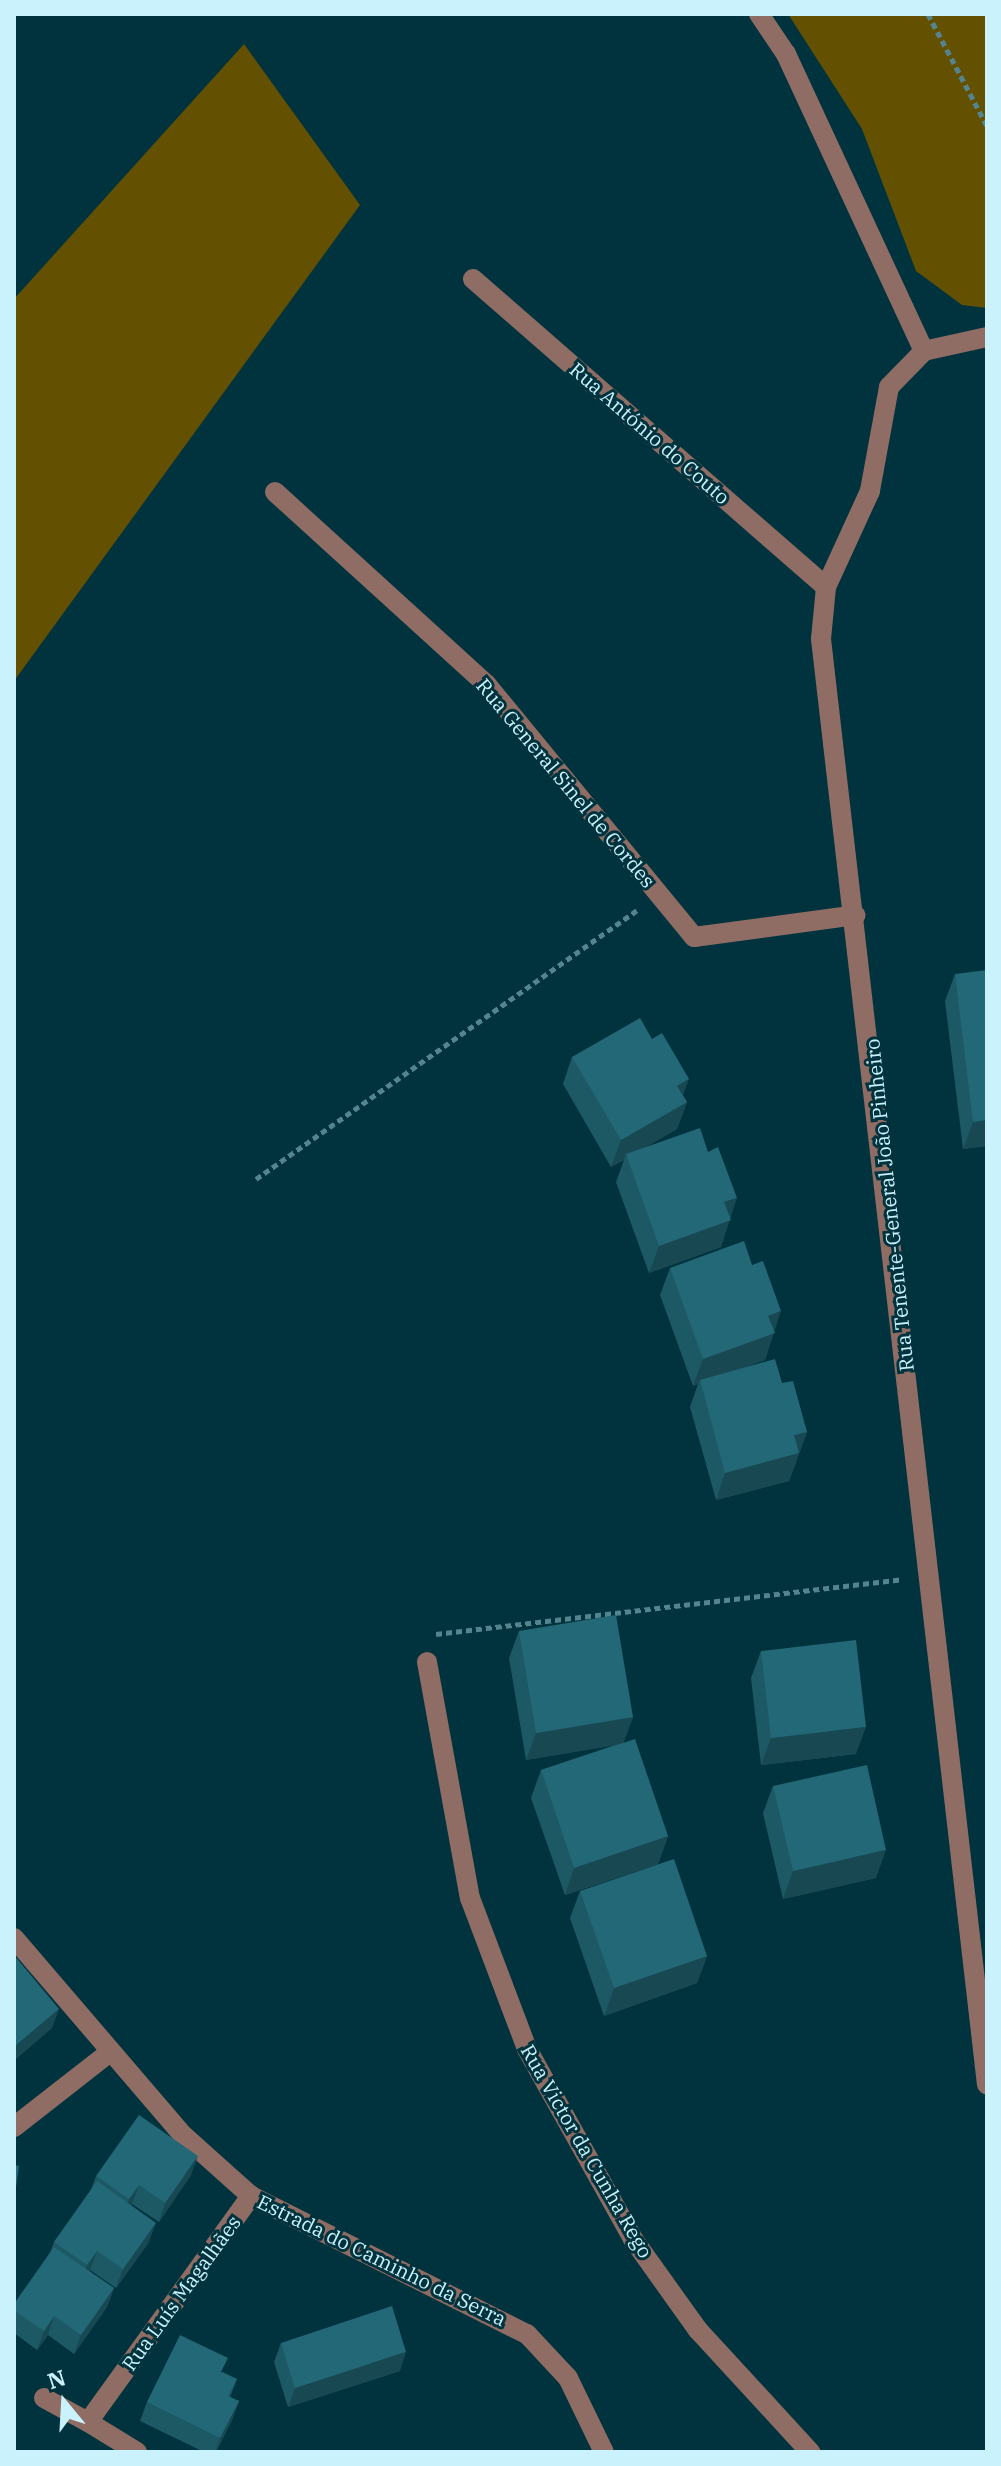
<!DOCTYPE html>
<html>
<head>
<meta charset="utf-8">
<style>
	body { margin:0 }
	#map { position:relative; width:1001px; height:2466px; overflow:hidden; background:#00333d; font-family:"IBM Plex Serif",serif }
	div>[style] { position:absolute }
	.green>* { inset:0; background:#635101 }
	.path>* { height:5px; margin-top:-2.5px; transform-origin:0; background:repeating-linear-gradient(90deg,#55848e 0 6px,transparent 0 10px) }
	.minor>* { height:20px; margin:-10px; padding:0 10px; transform-origin:10px; border-radius:10px; background:#8f6c64 }
	.wall>* { inset:0; background:#1d5965 }
	.shaded-wall>* { inset:0; background:#184953 }
	.building>* { inset:0; background:#226876 }
	span { translate:-50% -50%; white-space:nowrap; text-align:center; line-height:1.15; -webkit-text-stroke:6px #00333d; paint-order:stroke }
	.street-label { font-size:20px; color:#c9f2fc }
	.frame { position:absolute; inset:0; border:16px solid #c9f2fc; pointer-events:none }
	.north { position:absolute; left:24px; top:2362px; width:80px; height:80px; -webkit-text-stroke:6px #00333d; paint-order:stroke; rotate:342deg; font-size:22px; font-weight:700; line-height:32px; text-align:center; color:#c9f2fc }
	.north::after { content:''; display:block; margin:auto; width:28px; height:36px; background:#c9f2fc; clip-path:polygon(50% 0,100% 100%,50% 72%,0 100%) }
</style>
</head>
<body>
<div id="map">
	<div class="green">
		<i style="clip-path:polygon(788px 14px,987px 14px,987px 308px,962px 305px,916px 271px,862px 129px)"></i>
		<i style="clip-path:polygon(244px 44px,360px 205px,14px 681px,14px 299px)"></i>
	</div>
	<div class="path">
		<i style="left:928px;top:14px;width:127px;rotate:62.2deg"></i>
		<i style="left:256px;top:1179px;width:466px;rotate:-35.2deg"></i>
		<i style="left:436px;top:1634px;width:469px;rotate:-6.7deg"></i>
	</div>
	<div class="minor">
		<i style="left:759px;top:14px;width:48px;rotate:56deg"></i>
		<i style="left:786px;top:54px;width:327px;rotate:65.1deg"></i>
		<i style="left:473px;top:279px;width:468px;rotate:41.1deg"></i>
		<i style="left:987px;top:337px;width:65px;rotate:167.5deg"></i>
		<i style="left:924px;top:351px;width:50px;rotate:134.2deg"></i>
		<i style="left:889px;top:387px;width:106px;rotate:100.4deg"></i>
		<i style="left:870px;top:491px;width:106px;rotate:114.6deg"></i>
		<i style="left:826px;top:587px;width:52px;rotate:95.5deg"></i>
		<i style="left:821px;top:639px;width:1455px;rotate:83.45deg"></i>
		<i style="left:275px;top:492px;width:287px;rotate:42.3deg"></i>
		<i style="left:487px;top:685px;width:326px;rotate:50.6deg"></i>
		<i style="left:694px;top:937px;width:163px;rotate:-7.7deg"></i>
		<i style="left:427px;top:1662px;width:240px;rotate:79.7deg"></i>
		<i style="left:470px;top:1898px;width:161px;rotate:69.3deg"></i>
		<i style="left:527px;top:2049px;width:218px;rotate:60.8deg"></i>
		<i style="left:633px;top:2239px;width:112px;rotate:54.5deg"></i>
		<i style="left:698px;top:2330px;width:166px;rotate:47.4deg"></i>
		<i style="left:14px;top:1938px;width:261px;rotate:49.4deg"></i>
		<i style="left:184px;top:2136px;width:90px;rotate:41.8deg"></i>
		<i style="left:251px;top:2196px;width:309px;rotate:26.6deg"></i>
		<i style="left:527px;top:2334px;width:60px;rotate:47deg"></i>
		<i style="left:568px;top:2378px;width:82px;rotate:64.1deg"></i>
		<i style="left:14px;top:2127px;width:122px;rotate:-38deg"></i>
		<i style="left:44px;top:2398px;width:50px;rotate:28.6deg"></i>
		<i style="left:137px;top:2452px;width:57px;rotate:-148.5deg"></i>
		<i style="left:88px;top:2422px;width:279px;rotate:-54.2deg"></i>
	</div>
	<div class="wall">
		<i style="clip-path:polygon(955px 974px,987px 1146px,963px 1149px,945px 1001px)"></i>
		<i style="clip-path:polygon(572px 1057px,683px 1096px,687px 1102px,677px 1129px,646px 1147px,730px 1217px,721px 1247px,649px 1273px,616px 1182px,624px 1160px,611px 1167px,563px 1084px)"></i>
		<i style="clip-path:polygon(670px 1268px,774px 1331px,765px 1360px,743px 1368px,782px 1383px,807px 1432px,789px 1481px,716px 1500px,690px 1407px,698px 1384px,693px 1386px,660px 1295px)"></i>
		<i style="clip-path:polygon(519px 1631px,633px 1717px,623px 1743px,668px 1836px,658px 1864px,565px 1895px,531px 1798px,541px 1770px,615px 1745px,526px 1760px,509px 1658px)"></i>
		<i style="clip-path:polygon(761px 1651px,856px 1754px,761px 1765px,751px 1678px)"></i>
		<i style="clip-path:polygon(773px 1786px,876px 1878px,783px 1899px,763px 1813px)"></i>
		<i style="clip-path:polygon(580px 1891px,707px 1956px,697px 1983px,604px 2016px,570px 1918px)"></i>
		<i style="clip-path:polygon(191px 2175px,159px 2222px,132px 2204px,131px 2205px,149px 2242px,116px 2288px,90px 2270px,89px 2271px,114px 2288px,107px 2307px,74px 2354px,48px 2335px,37px 2350px,14px 2333px,14px 2304px,50px 2253px,54px 2242px,91px 2190px,96px 2176px)"></i>
		<i style="clip-path:polygon(281px 2343px,400px 2371px,288px 2407px,274px 2362px)"></i>
		<i style="clip-path:polygon(223px 2372px,237px 2379px,230px 2397px,239px 2401px,232px 2420px,216px 2452px,204px 2452px,140px 2421px,147px 2402px)"></i>
	</div>
	<div class="shaded-wall">
		<i style="clip-path:polygon(689px 1079px,679px 1106px,677px 1086px)"></i>
		<i style="clip-path:polygon(687px 1102px,677px 1129px,627px 1158px,626px 1154px,624px 1160px,611px 1167px,621px 1140px)"></i>
		<i style="clip-path:polygon(987px 1120px,987px 1146px,963px 1149px,973px 1122px)"></i>
		<i style="clip-path:polygon(737px 1198px,721px 1247px,649px 1273px,659px 1246px,724px 1202px)"></i>
		<i style="clip-path:polygon(781px 1311px,765px 1360px,701px 1383px,700px 1380px,698px 1384px,693px 1386px,703px 1359px,768px 1316px)"></i>
		<i style="clip-path:polygon(807px 1432px,789px 1481px,716px 1500px,725px 1473px,794px 1435px)"></i>
		<i style="clip-path:polygon(633px 1717px,623px 1744px,526px 1760px,536px 1733px)"></i>
		<i style="clip-path:polygon(866px 1727px,856px 1754px,761px 1765px,771px 1738px)"></i>
		<i style="clip-path:polygon(668px 1836px,658px 1864px,565px 1895px,574px 1868px)"></i>
		<i style="clip-path:polygon(886px 1850px,876px 1878px,783px 1899px,793px 1871px)"></i>
		<i style="clip-path:polygon(707px 1956px,697px 1983px,604px 2016px,614px 1988px)"></i>
		<i style="clip-path:polygon(59px 2009px,52px 2028px,14px 2061px,14px 2047px)"></i>
		<i style="clip-path:polygon(198px 2156px,191px 2175px,159px 2222px,165px 2203px)"></i>
		<i style="clip-path:polygon(139px 2185px,132px 2204px,122px 2218px,129px 2199px)"></i>
		<i style="clip-path:polygon(156px 2223px,149px 2242px,116px 2288px,123px 2269px)"></i>
		<i style="clip-path:polygon(97px 2251px,90px 2270px,80px 2284px,87px 2265px)"></i>
		<i style="clip-path:polygon(114px 2288px,107px 2307px,74px 2354px,81px 2335px)"></i>
		<i style="clip-path:polygon(54px 2316px,48px 2335px,37px 2350px,44px 2331px)"></i>
		<i style="clip-path:polygon(406px 2352px,400px 2371px,288px 2407px,295px 2388px)"></i>
		<i style="clip-path:polygon(239px 2401px,232px 2420px,215px 2452px,220px 2438px)"></i>
	</div>
	<div class="building">
		<i style="clip-path:polygon(987px 970px,987px 1120px,973px 1122px,955px 974px)"></i>
		<i style="clip-path:polygon(640px 1018px,652px 1039px,662px 1033px,689px 1079px,677px 1086px,687px 1102px,621px 1140px,572px 1057px)"></i>
		<i style="clip-path:polygon(700px 1128px,708px 1152px,718px 1147px,737px 1198px,724px 1202px,731px 1220px,659px 1246px,626px 1154px)"></i>
		<i style="clip-path:polygon(744px 1241px,752px 1265px,763px 1261px,781px 1311px,768px 1316px,775px 1333px,703px 1359px,670px 1268px)"></i>
		<i style="clip-path:polygon(775px 1359px,782px 1383px,793px 1381px,807px 1432px,794px 1435px,799px 1453px,725px 1473px,700px 1380px)"></i>
		<i style="clip-path:polygon(616px 1615px,633px 1717px,536px 1733px,519px 1631px)"></i>
		<i style="clip-path:polygon(856px 1640px,866px 1727px,771px 1738px,761px 1651px)"></i>
		<i style="clip-path:polygon(635px 1739px,668px 1836px,574px 1868px,541px 1770px)"></i>
		<i style="clip-path:polygon(867px 1765px,886px 1850px,793px 1871px,773px 1786px)"></i>
		<i style="clip-path:polygon(674px 1859px,707px 1956px,614px 1988px,580px 1891px)"></i>
		<i style="clip-path:polygon(14px 1955px,59px 2009px,14px 2047px)"></i>
		<i style="clip-path:polygon(139px 2115px,198px 2156px,165px 2203px,139px 2185px,129px 2199px,96px 2176px)"></i>
		<i style="clip-path:polygon(14px 2165px,19px 2166px,14px 2201px)"></i>
		<i style="clip-path:polygon(97px 2181px,156px 2223px,123px 2269px,97px 2251px,87px 2265px,54px 2242px)"></i>
		<i style="clip-path:polygon(54px 2247px,114px 2288px,81px 2335px,54px 2316px,44px 2331px,14px 2310px,14px 2304px)"></i>
		<i style="clip-path:polygon(392px 2306px,406px 2352px,295px 2388px,281px 2343px)"></i>
		<i style="clip-path:polygon(180px 2335px,228px 2358px,221px 2372px,237px 2379px,228px 2396px,239px 2401px,220px 2438px,147px 2402px)"></i>
	</div>
	<div class="street-label">
		<span style="left:650px;top:433px;rotate:41deg">Rua António do Couto</span>
		<span style="left:566px;top:783px;rotate:50deg">Rua General Sinel de Cordes</span>
		<span style="left:889px;top:1205px;rotate:-96deg">Rua Tenente-General João Pinheiro</span>
		<span style="left:587px;top:2151px;rotate:60deg">Rua Victor da Cunha Rego</span>
		<span style="left:382px;top:2260px;rotate:26deg">Estrada do Caminho da Serra</span>
		<span style="left:181px;top:2293px;rotate:-54deg">Rua Luís Magalhães</span>
	</div>
	<div class="frame"></div>
	<div class="north">N</div>
</div>
</body>
</html>
